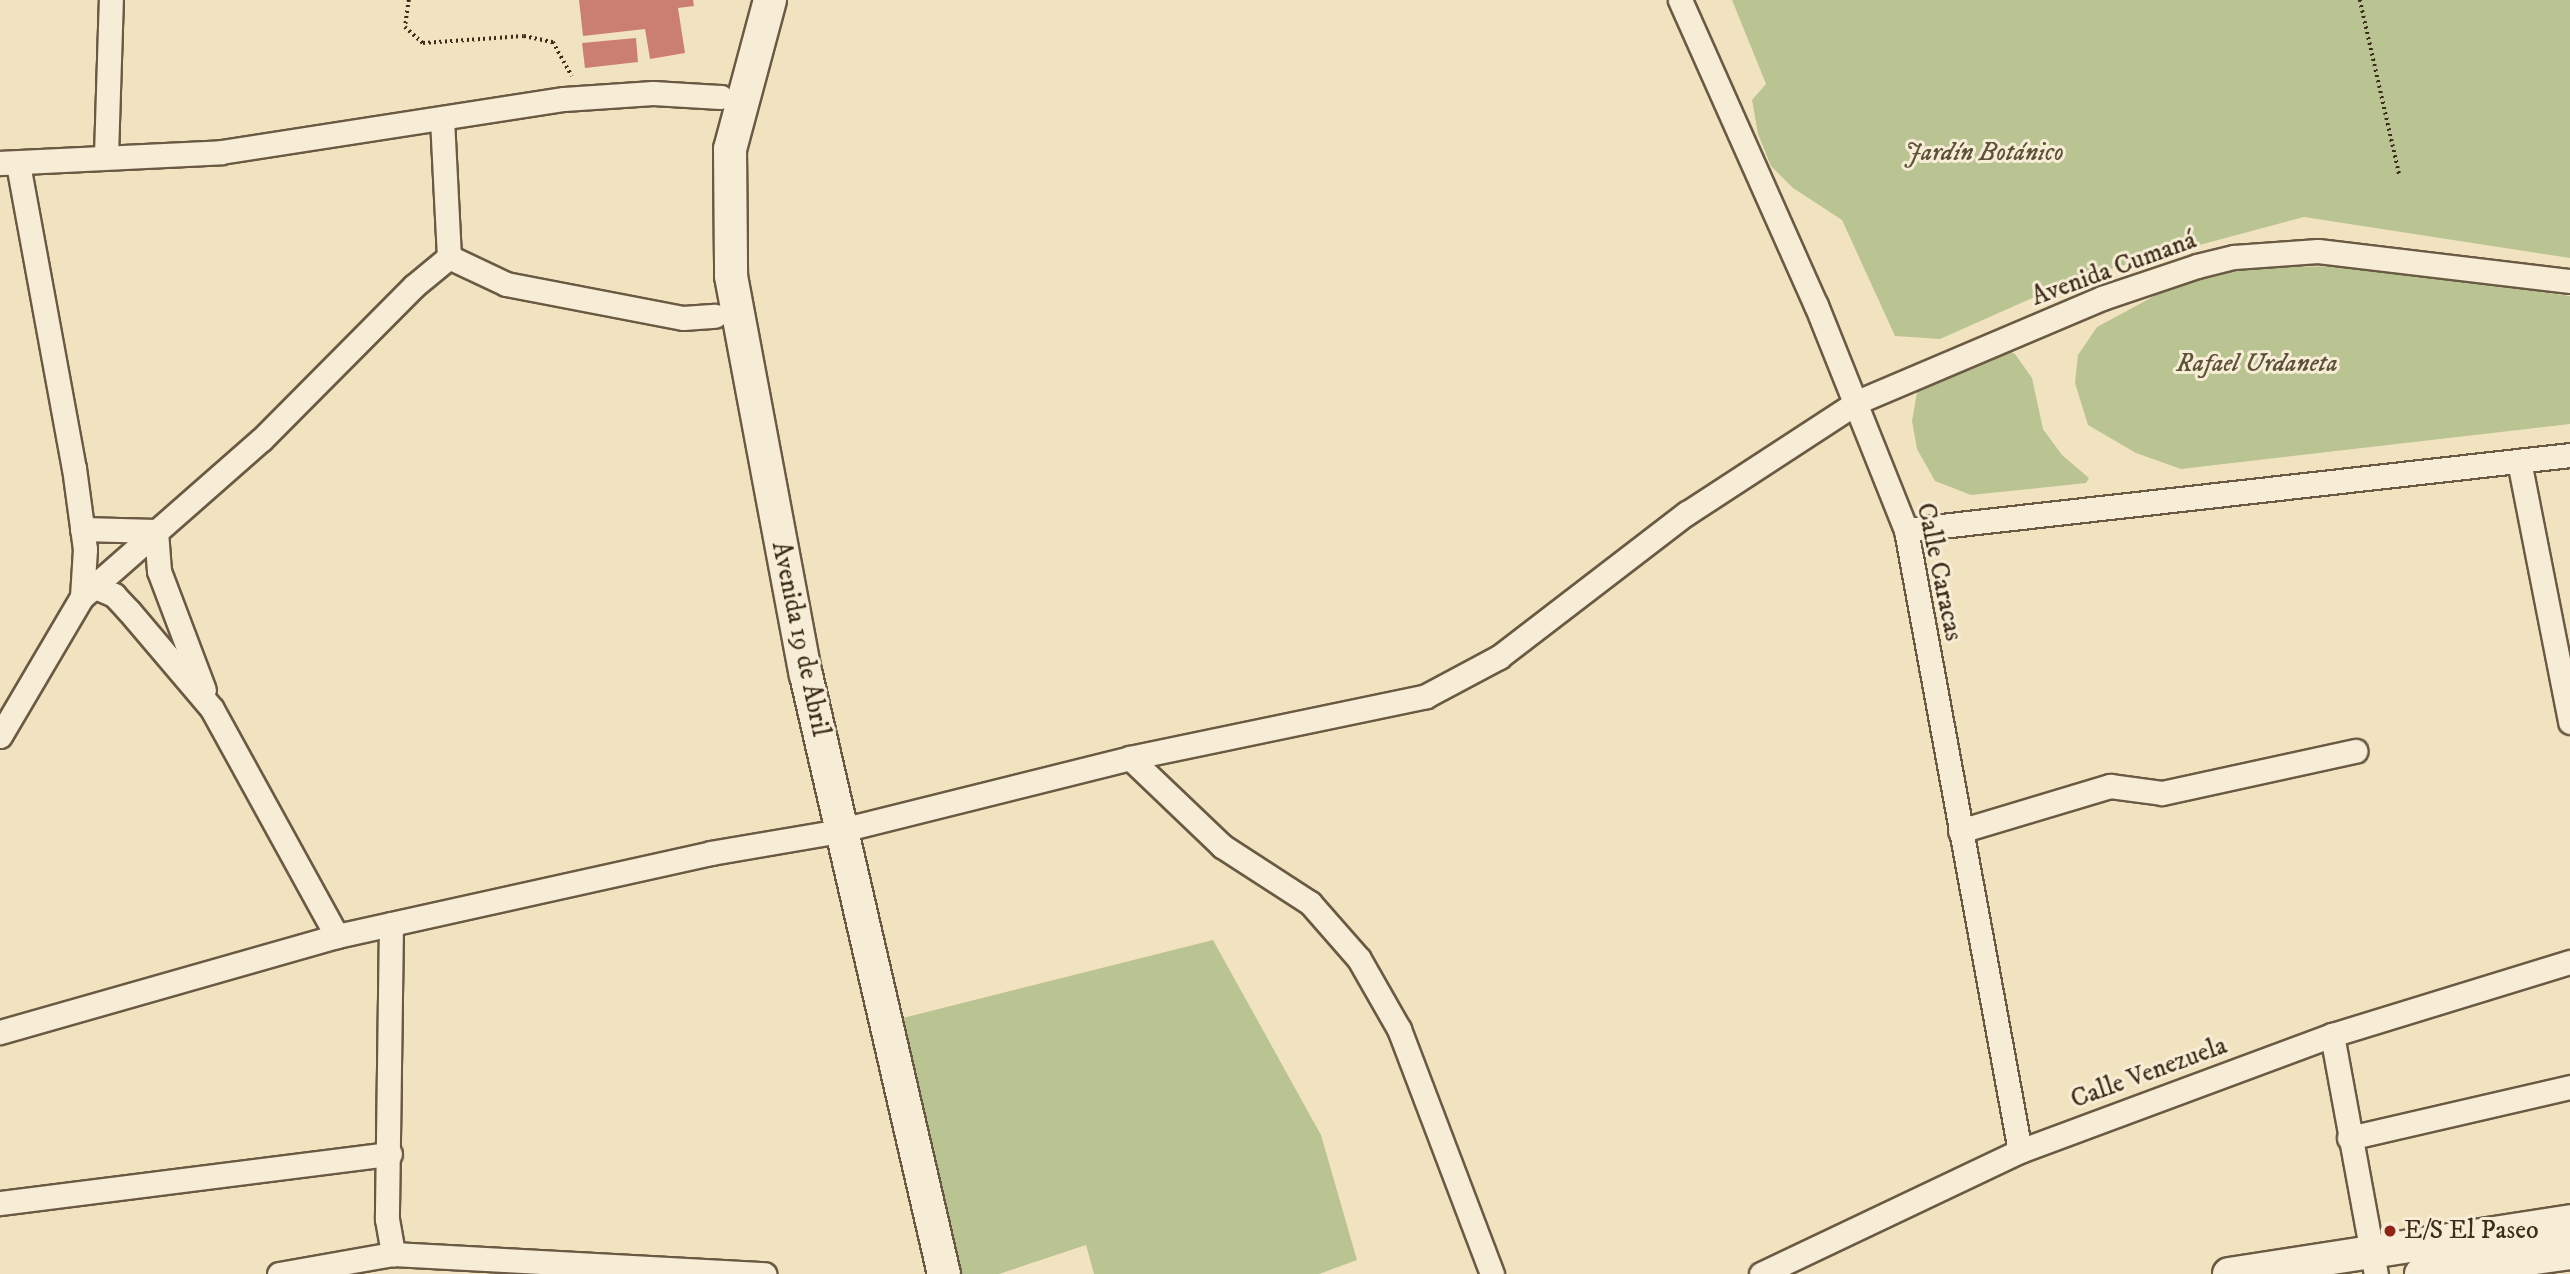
<!DOCTYPE html>
<html>
<head>
<meta charset="utf-8">
<style>
	body { margin:0 }
	#map { position:relative; width:2570px; height:1274px; overflow:hidden; background:#f2e3c0; font-family:"IM FELL DW Pica",serif }
	div>[style] { position:absolute }
	.green>* { inset:0; background:#bac493 }
	.building>* { inset:0; background:#cb7f73 }
	.path>* { height:3.5px; margin-top:-1.75px; transform-origin:0; background:repeating-linear-gradient(90deg,#3d2c19 0 2px,transparent 0 5.5px) }
	.roads { filter:drop-shadow(2px 0 #6a5a43) drop-shadow(-2px 0 #6a5a43) drop-shadow(0 2px #6a5a43) drop-shadow(0 -2px #6a5a43) }
	.street>* { height:23px; margin:-11.5px; padding:0 11.5px; transform-origin:11.5px; border-radius:11.5px; background:#f7edd6 }
	.secondary>* { height:32px; margin:-16px; padding:0 16px; transform-origin:16px; border-radius:16px; background:#f7edd6 }
	.dots>* { width:19px; height:19px; translate:-50% -50%; box-sizing:border-box; border:4px solid #f7edd6; border-radius:50% }
	span { translate:-50% -50%; white-space:nowrap; text-align:center; line-height:1.15; -webkit-text-stroke:6px #f7edd6; paint-order:stroke }
	.park-label { font-size:26px; color:#5c5238; font-style:italic }
	.street-label { font-size:26px; color:#3d2c19 }
	.poi-label { font-size:26px; color:#3d2c19 }
	.left { translate:0 -50%; text-align:left }
</style>
</head>
<body>
<div id="map">
	<div class="green">
		<i style="clip-path:polygon(1732px 0,2570px 0,2570px 258px,2304px 217px,2080px 277px,1940px 339px,1895px 336px,1842px 220px,1793px 188px,1771px 166px,1758px 134px,1752px 100px,1766px 84px)"></i>
		<i style="clip-path:polygon(2359px 266px,2570px 296px,2570px 424px,2181px 469px,2136px 453px,2088px 425px,2075px 383px,2078px 355px,2097px 327px,2184px 280px,2250px 267px)"></i>
		<i style="clip-path:polygon(1992px 344px,2015px 354px,2032px 378px,2043px 429px,2062px 455px,2089px 478px,2086px 483px,1971px 495px,1935px 481px,1917px 449px,1912px 421px,1919px 381px)"></i>
		<i style="clip-path:polygon(1213px 940px,1321px 1135px,1357px 1260px,1319px 1274px,1094px 1274px,1086px 1245px,999px 1274px,950px 1274px,891px 1021px)"></i>
	</div>
	<div class="building">
		<i style="clip-path:polygon(579px 0,693px 0,694px 6px,678px 8px,685px 53px,650px 59px,645px 29px,583px 36px)"></i>
		<i style="clip-path:polygon(636px 38px,638px 62px,585px 68px,582px 43px)"></i>
	</div>
	<div class="path">
		<i style="left:409px;top:0;width:27px;rotate:98deg"></i>
		<i style="left:405px;top:27px;width:24px;rotate:42deg"></i>
		<i style="left:423px;top:43px;width:101px;rotate:-4deg"></i>
		<i style="left:524px;top:36px;width:30px;rotate:12deg"></i>
		<i style="left:553px;top:42px;width:39px;rotate:61deg"></i>
		<i style="left:2360px;top:0;width:181px;rotate:77.3deg"></i>
	</div>
	<div class="roads">
		<div class="street">
			<i style="left:1680px;top:0;width:334px;rotate:66deg"></i>
			<i style="left:1816px;top:305px;width:242px;rotate:68.2deg"></i>
			<i style="left:1906px;top:530px;width:631px;rotate:79.6deg"></i>
			<i style="left:442px;top:119px;width:138px;rotate:87.1deg"></i>
			<i style="left:106px;top:155px;width:155px;rotate:-88.2deg"></i>
			<i style="left:0;top:163px;width:221px;rotate:-2.8deg"></i>
			<i style="left:221px;top:152px;width:347px;rotate:-8.8deg"></i>
			<i style="left:564px;top:99px;width:89px;rotate:-3.9deg"></i>
			<i style="left:653px;top:93px;width:68px;rotate:3.4deg"></i>
			<i style="left:18px;top:164px;width:309px;rotate:79.6deg"></i>
			<i style="left:74px;top:468px;width:82px;rotate:82.3deg"></i>
			<i style="left:85px;top:549px;width:48px;rotate:93.6deg"></i>
			<i style="left:449px;top:257px;width:63px;rotate:25.3deg"></i>
			<i style="left:506px;top:284px;width:180px;rotate:10.9deg"></i>
			<i style="left:683px;top:318px;width:32px;rotate:-4deg"></i>
			<i style="left:2519px;top:461px;width:266px;rotate:78.9deg"></i>
			<i style="left:82px;top:529px;width:74px;rotate:1.5deg"></i>
			<i style="left:156px;top:531px;width:40px;rotate:85.7deg"></i>
			<i style="left:159px;top:571px;width:127px;rotate:69.3deg"></i>
			<i style="left:1906px;top:530px;width:668px;rotate:-6.44deg"></i>
			<i style="left:95px;top:587px;width:21px;rotate:23deg"></i>
			<i style="left:114px;top:595px;width:22px;rotate:47deg"></i>
			<i style="left:129px;top:611px;width:128px;rotate:49.7deg"></i>
			<i style="left:212px;top:709px;width:259px;rotate:61.2deg"></i>
			<i style="left:0;top:736px;width:161px;rotate:-59.5deg"></i>
			<i style="left:82px;top:597px;width:238px;rotate:-41.3deg"></i>
			<i style="left:261px;top:440px;width:217px;rotate:-45.2deg"></i>
			<i style="left:414px;top:286px;width:45px;rotate:-39.6deg"></i>
			<i style="left:1130px;top:758px;width:127px;rotate:43.7deg"></i>
			<i style="left:1222px;top:846px;width:105px;rotate:32.9deg"></i>
			<i style="left:1310px;top:903px;width:74px;rotate:48.8deg"></i>
			<i style="left:1359px;top:959px;width:81px;rotate:60.3deg"></i>
			<i style="left:1399px;top:1029px;width:262px;rotate:69.2deg"></i>
			<i style="left:1960px;top:831px;width:157px;rotate:-16.7deg"></i>
			<i style="left:2110px;top:786px;width:52px;rotate:7.7deg"></i>
			<i style="left:2162px;top:793px;width:198px;rotate:-12.3deg"></i>
			<i style="left:391px;top:924px;width:295px;rotate:90.8deg"></i>
			<i style="left:387px;top:1219px;width:36px;rotate:80deg"></i>
			<i style="left:0;top:1032px;width:350px;rotate:-15.9deg"></i>
			<i style="left:337px;top:936px;width:383px;rotate:-12.5deg"></i>
			<i style="left:711px;top:853px;width:125px;rotate:-9.7deg"></i>
			<i style="left:834px;top:832px;width:305px;rotate:-14deg"></i>
			<i style="left:1130px;top:758px;width:302px;rotate:-11.8deg"></i>
			<i style="left:1426px;top:696px;width:83px;rotate:-28.1deg"></i>
			<i style="left:1499px;top:657px;width:237px;rotate:-37.5deg"></i>
			<i style="left:1687px;top:513px;width:203px;rotate:-33.1deg"></i>
			<i style="left:1857px;top:402px;width:266px;rotate:-23deg"></i>
			<i style="left:2102px;top:298px;width:100px;rotate:-18.6deg"></i>
			<i style="left:2197px;top:266px;width:38px;rotate:-14deg"></i>
			<i style="left:2234px;top:257px;width:84px;rotate:-4.1deg"></i>
			<i style="left:2318px;top:251px;width:254px;rotate:6.8deg"></i>
			<i style="left:2332px;top:1035px;width:243px;rotate:79.6deg"></i>
			<i style="left:2349px;top:1138px;width:227px;rotate:-13deg"></i>
			<i style="left:0;top:1203px;width:393px;rotate:-7.2deg"></i>
			<i style="left:279px;top:1274px;width:116px;rotate:-10deg"></i>
			<i style="left:393px;top:1254px;width:372px;rotate:3.1deg"></i>
			<i style="left:1761px;top:1274px;width:287px;rotate:-25.4deg"></i>
			<i style="left:2020px;top:1151px;width:333px;rotate:-20.4deg"></i>
			<i style="left:2332px;top:1035px;width:249px;rotate:-17.1deg"></i>
		</div>
		<div class="secondary">
			<i style="left:770px;top:0;width:154px;rotate:105deg"></i>
			<i style="left:730px;top:149px;width:127px;rotate:89.5deg"></i>
			<i style="left:731px;top:276px;width:406px;rotate:79.4deg"></i>
			<i style="left:806px;top:675px;width:615px;rotate:77.03deg"></i>
			<i style="left:2229px;top:1274px;width:345px;rotate:-8.8deg"></i>
			<i style="left:2421px;top:1274px;width:150px;rotate:-8deg"></i>
		</div>
	</div>
	<div class="dots">
		<i style="left:2390px;top:1231px;background:#8f2418"></i>
	</div>
	<div class="park-label">
		<span style="left:1984px;top:153px">Jardín Botánico</span>
		<span style="left:2257px;top:364px">Rafael Urdaneta</span>
	</div>
	<div class="street-label">
		<span style="left:2114px;top:269px;rotate:-20deg">Avenida Cumaná</span>
		<span style="left:1939px;top:572px;rotate:78deg">Calle Caracas</span>
		<span style="left:800px;top:639px;rotate:78deg">Avenida 19 de Abril</span>
		<span style="left:2149px;top:1073px;rotate:-20deg">Calle Venezuela</span>
	</div>
	<div class="poi-label">
		<span class="left" style="left:2404px;top:1231px">E/S El Paseo</span>
	</div>
</div>
</body>
</html>
